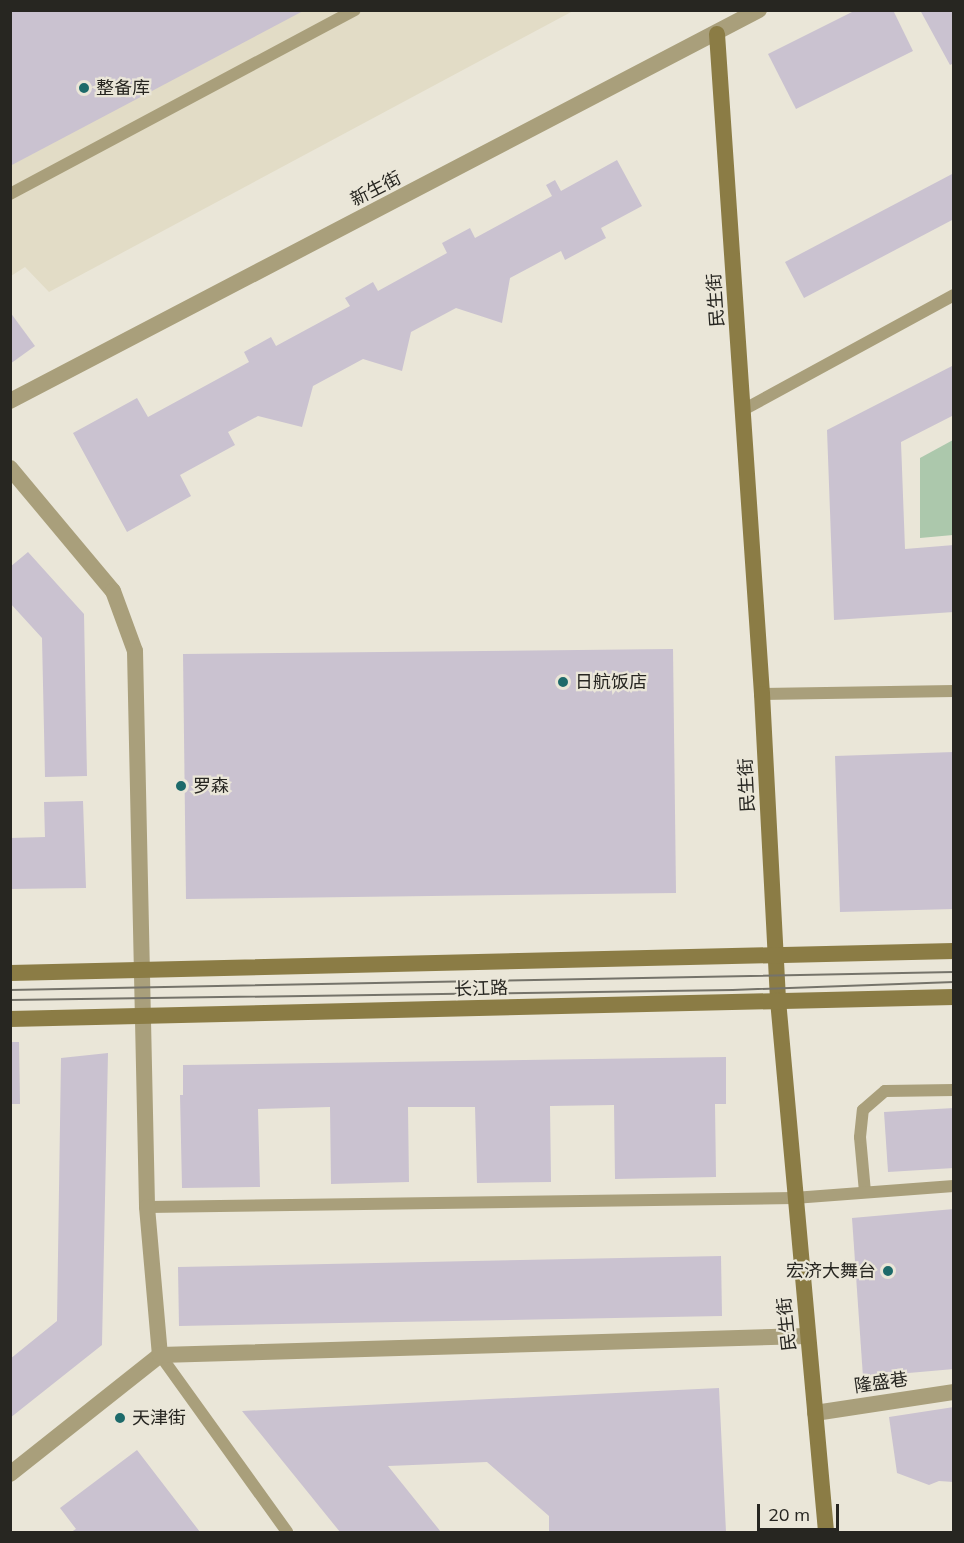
<!DOCTYPE html>
<html>
<head>
<meta charset="utf-8">
<style>
	body { margin:0 }
	#map { position:relative; width:964px; height:1543px; overflow:hidden; background:#eae6d8; font-family:Mulish,"Noto Sans SC",sans-serif }
	div>[style] { position:absolute }
	.built>* { inset:0; background:#e2dcc6 }
	.green>* { inset:0; background:#acc8ac }
	.building>* { inset:0; background:#cac2d0 }
	.service>* { height:12px; margin:-6px; padding:0 6px; transform-origin:6px; border-radius:6px; background:#a99f7b }
	.minor>* { height:16px; margin:-8px; padding:0 8px; transform-origin:8px; border-radius:8px; background:#a99f7b }
	.tertiary>* { height:16px; margin:-8px; padding:0 8px; transform-origin:8px; border-radius:8px; background:#a99f7b }
	.secondary>* { height:16px; margin:-8px; padding:0 8px; transform-origin:8px; border-radius:8px; background:#8b7c45 }
	.tram>* { height:1.5px; margin:-0.75px; padding:0 0.75px; transform-origin:0.75px; border-radius:0.75px; background:#75736a }
	.dots>* { width:16px; height:16px; translate:-50% -50%; box-sizing:border-box; border:3px solid #eae6d8; border-radius:50% }
	span { translate:-50% -50%; white-space:nowrap; text-align:center; line-height:1.15; -webkit-text-stroke:4.5px #eae6d8; paint-order:stroke }
	.poi-label { font-size:18px; color:#272621 }
	.left { translate:0 -50%; text-align:left }
	.right { translate:-100% -50%; text-align:right }
	.street-label { font-size:18px; color:#272621 }
	.frame { position:absolute; inset:0; border:12px solid #272621; pointer-events:none }
	.scale { position:absolute; left:757px; top:1504px; width:82px; height:27px; box-sizing:border-box; border:3px solid #272621; border-top:0; padding-left:8px; font-size:18px; line-height:21px; white-space:nowrap; color:#272621; -webkit-text-stroke:4px #eae6d8; paint-order:stroke }
</style>
</head>
<body>
<div id="map">
	<div class="built">
		<i style="clip-path:polygon(11px 11px,573px 11px,49px 292px,25px 267px,11px 276px)"></i>
	</div>
	<div class="green">
		<i style="clip-path:polygon(953px 440px,953px 535px,920px 538px,920px 458px)"></i>
	</div>
	<div class="building">
		<i style="clip-path:polygon(10px 10px,305px 10px,10px 166px)"></i>
		<i style="clip-path:polygon(856px 10px,893px 10px,913px 51px,796px 109px,768px 54px)"></i>
		<i style="clip-path:polygon(920px 10px,954px 10px,954px 63px,950px 65px)"></i>
		<i style="clip-path:polygon(617px 160px,642px 206px,601px 228px,606px 238px,565px 260px,561px 251px,510px 278px,502px 323px,456px 308px,411px 332px,402px 371px,363px 359px,313px 386px,302px 427px,258px 416px,228px 432px,235px 445px,180px 475px,191px 496px,127px 532px,73px 433px,137px 398px,148px 417px,249px 362px,244px 352px,271px 337px,276px 346px,350px 306px,345px 298px,373px 282px,378px 291px,447px 253px,442px 243px,470px 228px,475px 238px,552px 196px,546px 185px,555px 180px,561px 191px)"></i>
		<i style="clip-path:polygon(954px 173px,954px 219px,804px 298px,785px 262px)"></i>
		<i style="clip-path:polygon(10px 312px,35px 346px,10px 364px)"></i>
		<i style="clip-path:polygon(954px 365px,954px 415px,901px 442px,905px 549px,954px 545px,954px 612px,834px 620px,827px 430px)"></i>
		<i style="clip-path:polygon(28px 552px,84px 614px,87px 776px,45px 777px,42px 638px,10px 603px,10px 567px)"></i>
		<i style="clip-path:polygon(673px 649px,676px 893px,186px 899px,183px 654px)"></i>
		<i style="clip-path:polygon(954px 752px,954px 909px,840px 912px,835px 756px)"></i>
		<i style="clip-path:polygon(83px 801px,86px 888px,10px 889px,10px 838px,45px 837px,44px 802px)"></i>
		<i style="clip-path:polygon(10px 1042px,19px 1042px,20px 1104px,10px 1104px)"></i>
		<i style="clip-path:polygon(108px 1053px,102px 1345px,10px 1418px,10px 1359px,57px 1321px,61px 1058px)"></i>
		<i style="clip-path:polygon(726px 1057px,726px 1104px,715px 1104px,716px 1177px,615px 1179px,614px 1105px,550px 1106px,551px 1182px,477px 1183px,475px 1107px,408px 1107px,409px 1182px,331px 1184px,330px 1107px,258px 1109px,260px 1187px,182px 1188px,180px 1095px,183px 1095px,183px 1065px)"></i>
		<i style="clip-path:polygon(954px 1108px,954px 1168px,888px 1172px,884px 1112px)"></i>
		<i style="clip-path:polygon(954px 1209px,954px 1369px,863px 1377px,852px 1218px)"></i>
		<i style="clip-path:polygon(721px 1256px,722px 1316px,179px 1326px,178px 1267px)"></i>
		<i style="clip-path:polygon(719px 1388px,726px 1532px,549px 1532px,549px 1516px,487px 1462px,388px 1466px,441px 1532px,340px 1532px,242px 1411px)"></i>
		<i style="clip-path:polygon(954px 1407px,954px 1482px,939px 1481px,929px 1485px,897px 1473px,889px 1417px)"></i>
		<i style="clip-path:polygon(137px 1450px,200px 1532px,71px 1532px,76px 1529px,60px 1508px)"></i>
	</div>
	<div class="service">
		<i style="left:10px;top:194px;width:391px;rotate:-28.1deg"></i>
		<i style="left:743px;top:410px;width:240px;rotate:-28.6deg"></i>
		<i style="left:762px;top:694px;width:192px;rotate:-0.9deg"></i>
		<i style="left:865px;top:1192px;width:55px;rotate:-95.2deg"></i>
		<i style="left:860px;top:1137px;width:27px;rotate:-84deg"></i>
		<i style="left:863px;top:1110px;width:29px;rotate:-41deg"></i>
		<i style="left:885px;top:1091px;width:69px;rotate:-0.8deg"></i>
		<i style="left:147px;top:1207px;width:647px;rotate:-0.8deg"></i>
		<i style="left:794px;top:1198px;width:160px;rotate:-4.3deg"></i>
		<i style="left:160px;top:1355px;width:218px;rotate:54.3deg"></i>
	</div>
	<div class="minor">
		<i style="left:10px;top:468px;width:160px;rotate:50.1deg"></i>
		<i style="left:113px;top:591px;width:64px;rotate:69.9deg"></i>
		<i style="left:135px;top:651px;width:556px;rotate:88.76deg"></i>
		<i style="left:147px;top:1207px;width:149px;rotate:85deg"></i>
		<i style="left:815px;top:1413px;width:141px;rotate:-8.6deg"></i>
		<i style="left:10px;top:1474px;width:191px;rotate:-38.4deg"></i>
		<i style="left:160px;top:1355px;width:647px;rotate:-1.68deg"></i>
	</div>
	<div class="tertiary">
		<i style="left:10px;top:401px;width:845px;rotate:-27.57deg"></i>
	</div>
	<div class="secondary">
		<i style="left:717px;top:34px;width:662px;rotate:86.1deg"></i>
		<i style="left:762px;top:694px;width:306px;rotate:87deg"></i>
		<i style="left:778px;top:1000px;width:534px;rotate:84.84deg"></i>
		<i style="left:10px;top:973px;width:944px;rotate:-1.34deg"></i>
		<i style="left:10px;top:1019px;width:944px;rotate:-1.34deg"></i>
	</div>
	<div class="tram">
		<i style="left:10px;top:990px;width:944px;rotate:-1.09deg"></i>
		<i style="left:10px;top:1000px;width:723px;rotate:-0.79deg"></i>
		<i style="left:733px;top:990px;width:221px;rotate:-2.1deg"></i>
	</div>
	<div class="dots">
		<i style="left:84px;top:88px;background:#1d6a6a"></i>
		<i style="left:563px;top:682px;background:#1d6a6a"></i>
		<i style="left:181px;top:786px;background:#1d6a6a"></i>
		<i style="left:888px;top:1271px;background:#1d6a6a"></i>
		<i style="left:120px;top:1418px;background:#1d6a6a"></i>
	</div>
	<div class="poi-label">
		<span class="left" style="left:96px;top:88px">整备库</span>
		<span class="left" style="left:575px;top:682px">日航饭店</span>
		<span class="left" style="left:193px;top:786px">罗森</span>
		<span class="right" style="left:876px;top:1271px">宏济大舞台</span>
		<span class="left" style="left:132px;top:1418px">天津街</span>
	</div>
	<div class="street-label">
		<span style="left:376px;top:189px;rotate:-27deg">新生街</span>
		<span style="left:716px;top:300px;rotate:-94deg">民生街</span>
		<span style="left:747px;top:785px;rotate:-93deg">民生街</span>
		<span style="left:481px;top:989px;rotate:-2deg">长江路</span>
		<span style="left:787px;top:1324px;rotate:-96deg">民生街</span>
		<span style="left:881px;top:1383px;rotate:-8deg">隆盛巷</span>
	</div>
	<div class="frame"></div>
	<div class="scale">20 m</div>
</div>
</body>
</html>
